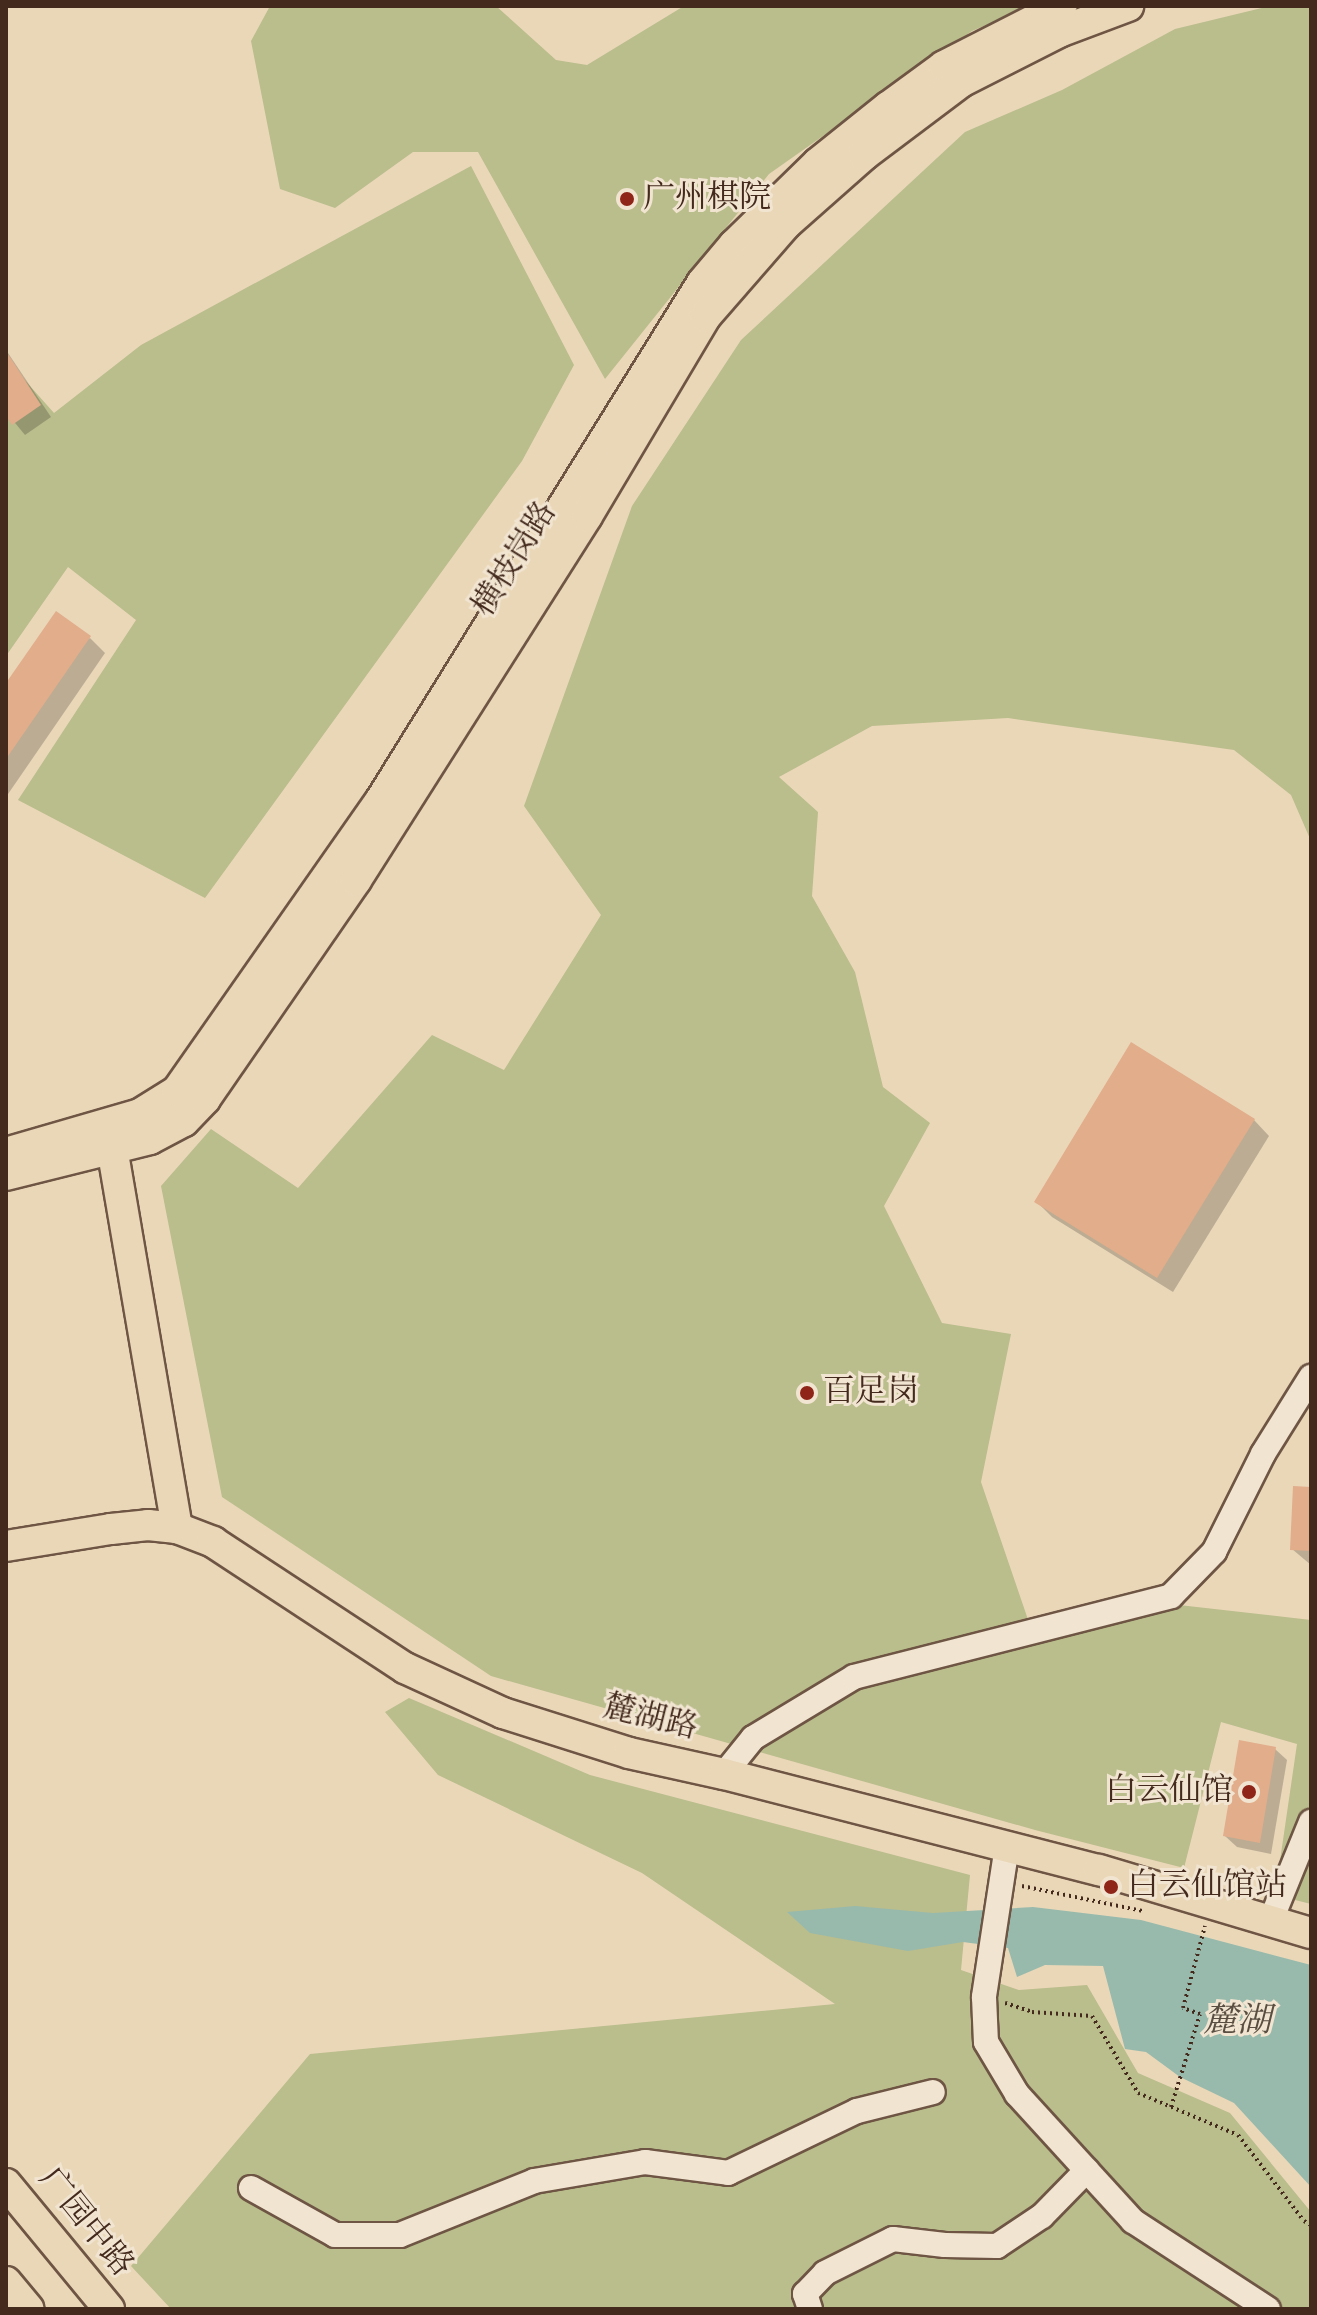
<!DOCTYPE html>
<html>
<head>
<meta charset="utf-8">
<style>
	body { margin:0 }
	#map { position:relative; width:1317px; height:2315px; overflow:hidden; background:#ead7b8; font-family:"IM FELL English","Noto Serif SC",serif }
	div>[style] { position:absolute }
	.green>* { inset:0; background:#babd8c }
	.water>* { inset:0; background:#98baac }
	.shadow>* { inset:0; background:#0003 }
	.building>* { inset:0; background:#e1ad8b }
	.path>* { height:4px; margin-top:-2px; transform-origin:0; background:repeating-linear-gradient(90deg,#442a1d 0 2px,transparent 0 6px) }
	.roads { filter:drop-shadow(2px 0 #6e5544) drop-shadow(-2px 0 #6e5544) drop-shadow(0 2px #6e5544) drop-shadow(0 -2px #6e5544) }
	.minor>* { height:24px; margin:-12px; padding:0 12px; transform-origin:12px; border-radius:12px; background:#f1e5d1 }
	.major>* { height:30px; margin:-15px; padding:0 15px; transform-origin:15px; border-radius:15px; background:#ead7b8 }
	.dots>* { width:22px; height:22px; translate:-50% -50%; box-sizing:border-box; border:4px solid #f1e5d1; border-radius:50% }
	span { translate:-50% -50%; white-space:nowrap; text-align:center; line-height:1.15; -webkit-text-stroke:6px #f1e5d1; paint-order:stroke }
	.poi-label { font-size:32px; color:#442a1d }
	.left { translate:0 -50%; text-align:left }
	.right { translate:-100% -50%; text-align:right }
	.street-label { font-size:32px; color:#442a1d }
	.water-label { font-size:34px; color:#594e41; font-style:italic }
	.frame { position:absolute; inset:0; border:8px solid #442a1d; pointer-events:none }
</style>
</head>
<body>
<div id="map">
	<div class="green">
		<i style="clip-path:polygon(270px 6px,496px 6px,556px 60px,587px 65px,684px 6px,1032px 6px,972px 31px,769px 174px,605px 379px,478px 152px,413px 152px,335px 208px,280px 189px,251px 41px)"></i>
		<i style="clip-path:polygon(1270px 6px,1311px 6px,1311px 841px,1291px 795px,1234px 750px,1008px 718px,872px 726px,779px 777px,818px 812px,812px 896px,855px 972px,883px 1087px,930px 1123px,884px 1206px,942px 1323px,1011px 1334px,981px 1482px,1036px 1643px,1179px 1605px,1311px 1620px,1311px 1904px,1275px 1895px,1297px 1744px,1221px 1722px,1184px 1868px,1035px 1830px,491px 1676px,222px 1497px,161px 1186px,211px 1129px,298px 1188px,432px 1035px,504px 1070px,601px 915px,524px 806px,632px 506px,741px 340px,965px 132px,1062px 90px,1175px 29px)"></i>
		<i style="clip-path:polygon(471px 166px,574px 365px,522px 461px,205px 898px,18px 800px,136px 620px,68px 567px,6px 656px,6px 359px,54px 413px,141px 345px)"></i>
		<i style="clip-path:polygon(409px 1698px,590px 1775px,970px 1875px,961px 1970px,1019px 1990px,1087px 1985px,1138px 2073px,1230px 2113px,1311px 2212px,1311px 2309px,171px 2309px,131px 2266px,310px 2054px,835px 2004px,642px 1873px,438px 1775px,385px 1712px)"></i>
	</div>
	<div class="water">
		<i style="clip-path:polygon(855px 1906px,933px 1913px,1033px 1907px,1141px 1920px,1311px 1965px,1311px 2187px,1234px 2103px,1180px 2077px,1146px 2052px,1125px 2049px,1103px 1966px,1045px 1965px,1017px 1977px,1008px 1948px,963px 1942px,908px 1951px,810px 1933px,787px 1912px)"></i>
	</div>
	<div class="shadow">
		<i style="clip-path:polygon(6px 350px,51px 417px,25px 435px,6px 412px)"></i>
		<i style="clip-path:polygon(90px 638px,105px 653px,6px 797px,6px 687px)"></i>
		<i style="clip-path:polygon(1254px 1120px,1269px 1136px,1173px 1292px,1052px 1217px,1036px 1201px)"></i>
		<i style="clip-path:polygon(1311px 1489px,1311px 1565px,1292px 1549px)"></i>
		<i style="clip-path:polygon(1275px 1749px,1287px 1760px,1271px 1854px,1237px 1847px,1225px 1836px)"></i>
	</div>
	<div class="building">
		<i style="clip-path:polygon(6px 351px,41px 405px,12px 425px,6px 416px)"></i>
		<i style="clip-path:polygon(56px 611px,91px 636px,6px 759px,6px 683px)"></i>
		<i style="clip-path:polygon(1131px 1042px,1255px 1119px,1157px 1278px,1034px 1202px)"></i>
		<i style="clip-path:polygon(1293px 1486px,1311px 1487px,1311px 1551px,1290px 1550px)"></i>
		<i style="clip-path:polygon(1239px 1740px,1276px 1747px,1260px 1843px,1223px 1836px)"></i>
	</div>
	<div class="path">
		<i style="left:1022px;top:1886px;width:124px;rotate:11.7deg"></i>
		<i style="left:1005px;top:2003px;width:28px;rotate:18deg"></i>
		<i style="left:1032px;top:2012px;width:60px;rotate:3.8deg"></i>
		<i style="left:1092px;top:2016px;width:90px;rotate:59.1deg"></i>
		<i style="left:1138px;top:2093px;width:108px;rotate:22.8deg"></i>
		<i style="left:1238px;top:2135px;width:108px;rotate:52.5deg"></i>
		<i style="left:1304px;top:2221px;width:8px;rotate:30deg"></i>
		<i style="left:1171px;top:2107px;width:97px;rotate:-72.7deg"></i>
		<i style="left:1200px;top:2014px;width:18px;rotate:-161deg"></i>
		<i style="left:1183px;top:2008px;width:85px;rotate:-75deg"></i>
	</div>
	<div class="roads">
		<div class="minor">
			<i style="left:724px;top:1774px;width:46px;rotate:-51.1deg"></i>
			<i style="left:753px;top:1738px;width:118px;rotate:-31.1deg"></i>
			<i style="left:854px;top:1677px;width:327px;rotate:-14.3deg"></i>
			<i style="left:1171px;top:1596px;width:62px;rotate:-45.7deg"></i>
			<i style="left:1214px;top:1552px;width:110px;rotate:-63.4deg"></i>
			<i style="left:1263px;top:1454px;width:91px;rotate:-58.1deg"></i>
			<i style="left:1007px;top:1846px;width:153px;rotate:98.7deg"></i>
			<i style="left:984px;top:1997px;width:45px;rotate:87.5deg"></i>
			<i style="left:986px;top:2042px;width:61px;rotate:59.2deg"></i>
			<i style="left:1017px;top:2094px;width:172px;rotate:47.6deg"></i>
			<i style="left:1133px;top:2221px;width:161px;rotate:33.1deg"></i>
			<i style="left:1271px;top:1920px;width:106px;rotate:-67.8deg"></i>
			<i style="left:251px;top:2188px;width:96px;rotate:29.2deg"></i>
			<i style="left:335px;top:2235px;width:65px"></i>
			<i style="left:400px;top:2235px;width:144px;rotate:-21.9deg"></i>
			<i style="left:534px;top:2181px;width:113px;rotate:-9.7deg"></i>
			<i style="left:645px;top:2162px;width:84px;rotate:7.5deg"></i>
			<i style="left:728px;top:2173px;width:143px;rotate:-25.7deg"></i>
			<i style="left:857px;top:2111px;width:78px;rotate:-14deg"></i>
			<i style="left:810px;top:2309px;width:16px;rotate:-108deg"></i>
			<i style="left:805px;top:2294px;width:29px;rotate:-46deg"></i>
			<i style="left:825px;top:2273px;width:76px;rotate:-26.6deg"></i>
			<i style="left:893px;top:2239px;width:52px;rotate:6.6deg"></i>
			<i style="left:945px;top:2245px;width:52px;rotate:1.1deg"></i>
			<i style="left:997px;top:2246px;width:54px;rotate:-33.7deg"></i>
			<i style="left:1042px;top:2216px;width:64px;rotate:-45.6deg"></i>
		</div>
		<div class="major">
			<i style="left:109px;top:1130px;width:404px;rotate:80.3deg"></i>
			<i style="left:6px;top:1153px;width:140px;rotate:-16.2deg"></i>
			<i style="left:140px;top:1114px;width:44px;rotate:-31.9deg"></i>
			<i style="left:177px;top:1091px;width:352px;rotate:-55deg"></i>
			<i style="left:379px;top:803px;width:612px;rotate:-58.15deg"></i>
			<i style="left:702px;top:283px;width:50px;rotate:-49.9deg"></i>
			<i style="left:734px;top:245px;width:117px;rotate:-44.3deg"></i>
			<i style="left:818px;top:163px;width:90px;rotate:-38.7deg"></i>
			<i style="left:888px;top:107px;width:69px;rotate:-36.2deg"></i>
			<i style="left:944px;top:66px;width:132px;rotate:-27deg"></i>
			<i style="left:6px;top:1175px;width:148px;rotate:-14deg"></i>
			<i style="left:150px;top:1139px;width:38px;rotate:-28deg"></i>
			<i style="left:184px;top:1121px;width:30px;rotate:-46deg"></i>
			<i style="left:205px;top:1099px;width:266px;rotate:-55.4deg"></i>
			<i style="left:356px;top:880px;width:431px;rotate:-57.6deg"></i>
			<i style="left:587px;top:516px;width:231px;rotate:-59.3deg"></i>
			<i style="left:705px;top:317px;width:123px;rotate:-48.9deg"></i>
			<i style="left:786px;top:224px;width:104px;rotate:-41.5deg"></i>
			<i style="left:864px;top:155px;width:121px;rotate:-37deg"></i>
			<i style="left:961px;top:82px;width:110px;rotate:-27deg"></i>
			<i style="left:1059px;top:32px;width:74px;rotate:-20.6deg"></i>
			<i style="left:6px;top:1546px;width:106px;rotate:-9.2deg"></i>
			<i style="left:111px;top:1529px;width:37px;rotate:-6deg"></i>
			<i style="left:148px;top:1525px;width:29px;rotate:6deg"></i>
			<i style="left:177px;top:1528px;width:39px;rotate:21deg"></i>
			<i style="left:213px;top:1542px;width:230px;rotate:33.3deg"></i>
			<i style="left:405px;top:1668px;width:108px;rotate:24.7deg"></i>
			<i style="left:503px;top:1713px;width:132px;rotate:17.6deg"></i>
			<i style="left:629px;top:1753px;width:97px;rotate:12.5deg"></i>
			<i style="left:724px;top:1774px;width:387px;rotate:14.4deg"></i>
			<i style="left:1099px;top:1870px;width:221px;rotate:16.6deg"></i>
			<i style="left:6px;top:2184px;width:162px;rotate:50.5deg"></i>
			<i style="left:6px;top:2282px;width:35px;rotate:50deg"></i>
		</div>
	</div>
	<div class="dots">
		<i style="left:627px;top:199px;background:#8f2418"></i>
		<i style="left:807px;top:1393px;background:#8f2418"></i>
		<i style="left:1249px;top:1792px;background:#8f2418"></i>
		<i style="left:1111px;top:1887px;background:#8f2418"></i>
	</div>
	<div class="poi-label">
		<span class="left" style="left:643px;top:199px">广州棋院</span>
		<span class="left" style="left:823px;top:1393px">百足岗</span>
		<span class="right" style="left:1233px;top:1792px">白云仙馆</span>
		<span class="left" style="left:1127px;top:1887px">白云仙馆站</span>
	</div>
	<div class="street-label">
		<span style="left:516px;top:560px;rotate:-58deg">横枝岗路</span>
		<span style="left:650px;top:1719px;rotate:14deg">麓湖路</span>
		<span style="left:85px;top:2223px;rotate:51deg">广园中路</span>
	</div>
	<div class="water-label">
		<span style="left:1237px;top:2022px">麓湖</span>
	</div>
	<div class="frame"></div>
</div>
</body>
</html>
